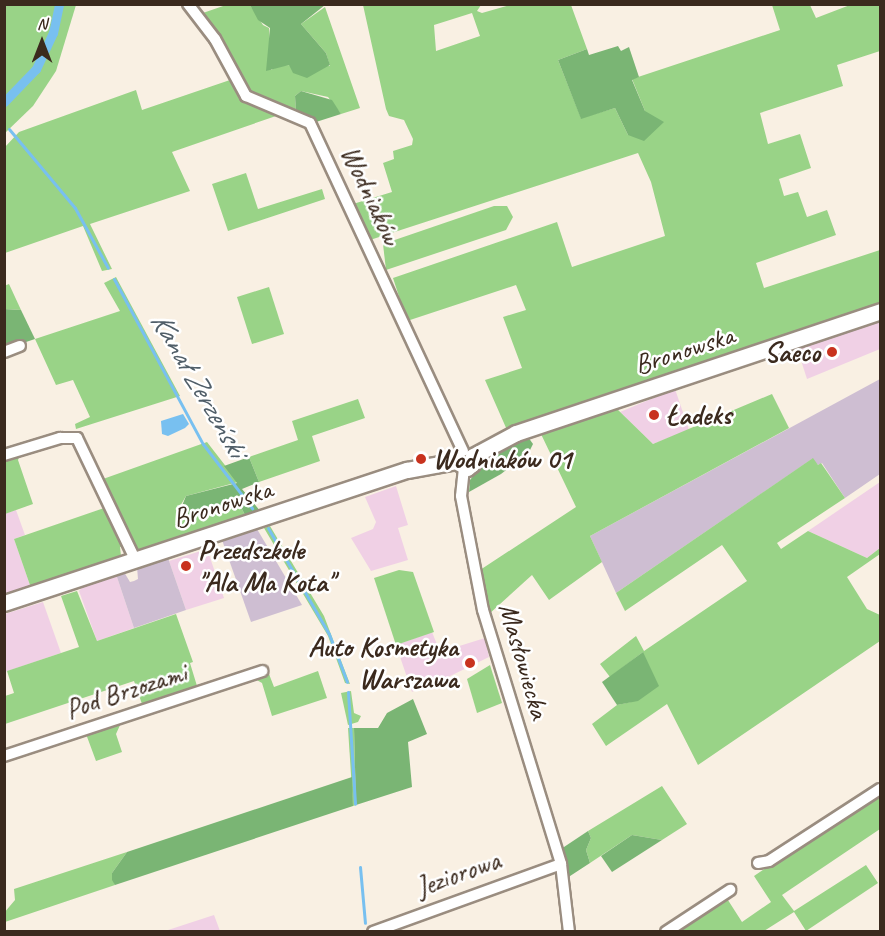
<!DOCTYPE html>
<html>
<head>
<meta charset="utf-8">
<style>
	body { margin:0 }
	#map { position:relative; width:885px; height:936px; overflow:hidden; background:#f9f0e3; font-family:Caveat,sans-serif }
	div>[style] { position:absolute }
	.built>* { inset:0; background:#f0d0e5 }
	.industrial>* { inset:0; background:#cebed2 }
	.green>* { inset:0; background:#99d387 }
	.forest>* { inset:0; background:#7ab574 }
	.water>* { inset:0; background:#78c0f0 }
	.stream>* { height:3px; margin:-1.5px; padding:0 1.5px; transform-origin:1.5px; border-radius:1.5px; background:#78c0f0 }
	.canal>* { height:9px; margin:-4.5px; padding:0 4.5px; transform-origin:4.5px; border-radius:4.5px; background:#78c0f0 }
	.roads { filter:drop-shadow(2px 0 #9a8d80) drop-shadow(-2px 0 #9a8d80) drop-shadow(0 2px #9a8d80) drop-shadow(0 -2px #9a8d80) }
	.street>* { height:10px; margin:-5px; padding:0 5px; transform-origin:5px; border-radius:5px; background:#fff }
	.secondary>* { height:15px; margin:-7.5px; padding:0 7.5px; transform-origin:7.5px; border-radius:7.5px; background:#fff }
	.dots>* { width:16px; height:16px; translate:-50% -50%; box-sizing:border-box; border:3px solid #fff; border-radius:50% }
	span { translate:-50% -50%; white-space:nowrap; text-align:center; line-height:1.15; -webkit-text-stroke:5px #fff; paint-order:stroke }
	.street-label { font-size:28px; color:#3b2a1e }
	.poi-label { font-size:28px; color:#3b2a1e; font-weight:700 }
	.right { translate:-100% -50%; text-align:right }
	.left { translate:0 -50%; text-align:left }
	.water-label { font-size:30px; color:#505e68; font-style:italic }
	.frame { position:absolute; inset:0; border:6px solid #3b2a1e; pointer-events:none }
	.north { position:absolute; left:12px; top:12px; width:60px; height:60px; -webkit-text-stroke:4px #fff; paint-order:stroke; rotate:0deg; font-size:16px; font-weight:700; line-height:24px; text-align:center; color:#3b2a1e }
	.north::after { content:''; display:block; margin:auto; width:21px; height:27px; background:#3b2a1e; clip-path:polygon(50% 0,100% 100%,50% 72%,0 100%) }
</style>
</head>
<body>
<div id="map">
	<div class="built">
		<i style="clip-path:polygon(880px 320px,880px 349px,807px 379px,797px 348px)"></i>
		<i style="clip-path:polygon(675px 389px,689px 430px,653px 444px,620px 412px)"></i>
		<i style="clip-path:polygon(880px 482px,880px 548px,867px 558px,808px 531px)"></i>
		<i style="clip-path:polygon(396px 486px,408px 525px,398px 528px,408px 560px,371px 571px,351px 538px,373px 529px,376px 522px,365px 497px)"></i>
		<i style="clip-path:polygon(16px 510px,25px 535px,14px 539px,31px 588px,4px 597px,4px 514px)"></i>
		<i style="clip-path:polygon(207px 549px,224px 598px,186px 610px,169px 561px)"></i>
		<i style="clip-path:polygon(116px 574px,134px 628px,97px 641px,79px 591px,86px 583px)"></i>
		<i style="clip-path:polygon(43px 602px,61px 653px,5px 672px,5px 614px)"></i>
		<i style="clip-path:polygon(432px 632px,440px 652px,485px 638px,489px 657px,442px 680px,436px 677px,412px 692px,396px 645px)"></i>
		<i style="clip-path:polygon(214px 915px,220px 931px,165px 931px)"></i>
	</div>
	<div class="industrial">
		<i style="clip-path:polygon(880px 379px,880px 474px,845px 498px,822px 463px,818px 465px,812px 459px,616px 593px,590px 536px)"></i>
		<i style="clip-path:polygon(257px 529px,302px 605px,251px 622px,222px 540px)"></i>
		<i style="clip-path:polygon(168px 558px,186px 610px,134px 628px,116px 574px,124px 572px,130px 582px,134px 581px,138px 579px,137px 567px)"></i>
	</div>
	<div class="green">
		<i style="clip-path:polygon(4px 5px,76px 5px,56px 71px,33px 106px,5px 133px)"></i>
		<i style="clip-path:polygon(226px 5px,250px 5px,263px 25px,269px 28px,271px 70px,280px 65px,330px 66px,326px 53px,301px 24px,325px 7px,360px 108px,341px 114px,328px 97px,301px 91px,295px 96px,296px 113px,252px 95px,217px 33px,200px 14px)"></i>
		<i style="clip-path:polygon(evenodd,363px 5px,481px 5px,477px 11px,482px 13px,510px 5px,571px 5px,587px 49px,558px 60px,581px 118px,615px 108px,628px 135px,645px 111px,632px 79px,780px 30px,772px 5px,810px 5px,816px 18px,850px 5px,880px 5px,880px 51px,837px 65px,843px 86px,760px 113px,768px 144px,800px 134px,811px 168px,779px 179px,784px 196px,798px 192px,807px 217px,827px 210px,836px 235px,756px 263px,764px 288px,880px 250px,880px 304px,507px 430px,485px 380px,522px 368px,503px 317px,526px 310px,516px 285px,407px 321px,393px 278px,557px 222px,572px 267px,665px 236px,651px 182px,638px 153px,370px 240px,353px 204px,392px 192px,383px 163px,394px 159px,393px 151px,412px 145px,413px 139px,404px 120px,389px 116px,386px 109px,363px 5px,472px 13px,480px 36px,436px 51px,434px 25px,472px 13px)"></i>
		<i style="clip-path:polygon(230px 80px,246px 103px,276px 116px,172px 152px,190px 191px,90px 224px,112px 269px,102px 271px,83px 226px,5px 253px,5px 147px,19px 132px,136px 90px,142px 110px)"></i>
		<i style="clip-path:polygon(246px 173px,258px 209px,322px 189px,325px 199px,228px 231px,212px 184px)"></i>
		<i style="clip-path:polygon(494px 206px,507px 206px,513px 217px,506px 230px,386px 270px,383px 244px)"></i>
		<i style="clip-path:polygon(116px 277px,180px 396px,76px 429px,75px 424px,90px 417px,73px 380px,56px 385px,35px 339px,120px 311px,104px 283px)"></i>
		<i style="clip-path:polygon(9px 284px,21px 310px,5px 309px,4px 286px)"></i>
		<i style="clip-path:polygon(269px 287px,284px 334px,252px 344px,237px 297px)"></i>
		<i style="clip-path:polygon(772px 394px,789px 428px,590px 536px,602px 562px,549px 600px,532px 575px,489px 614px,480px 570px,576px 507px,540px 432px,615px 407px,653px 444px)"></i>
		<i style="clip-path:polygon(358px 399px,365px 418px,312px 436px,320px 461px,259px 482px,249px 457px,298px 440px,292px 421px)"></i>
		<i style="clip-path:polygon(207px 442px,238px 482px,186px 496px,179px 508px,182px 516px,211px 511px,233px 502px,239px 503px,246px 517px,138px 553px,103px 479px)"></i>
		<i style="clip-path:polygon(20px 455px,18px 460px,33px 504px,5px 514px,5px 459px)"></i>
		<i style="clip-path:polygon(813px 458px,818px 465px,821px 463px,845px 498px,777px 543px,781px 549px,808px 531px,867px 558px,880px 548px,880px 554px,847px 577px,867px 609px,880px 615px,880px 641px,698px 765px,667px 704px,606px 746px,592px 724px,617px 705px,631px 702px,643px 652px,610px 677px,600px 664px,636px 636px,644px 651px,747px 581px,722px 545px,625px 611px,616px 593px)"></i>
		<i style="clip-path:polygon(107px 507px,126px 545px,120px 547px,121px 556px,31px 588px,14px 539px)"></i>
		<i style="clip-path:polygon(270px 526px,324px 616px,350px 684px,345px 683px,328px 636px,264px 528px)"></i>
		<i style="clip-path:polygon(399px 570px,413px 572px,434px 632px,396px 645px,374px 578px)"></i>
		<i style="clip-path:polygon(77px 591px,97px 641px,176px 614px,193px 662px,190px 663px,197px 686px,142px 704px,134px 681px,5px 724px,5px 696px,14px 693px,7px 671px,79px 647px,61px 596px)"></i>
		<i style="clip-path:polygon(490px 665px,502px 703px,477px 713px,467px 679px)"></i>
		<i style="clip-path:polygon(318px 671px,327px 698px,272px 716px,262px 683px,255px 679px,269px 674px,274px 687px)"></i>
		<i style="clip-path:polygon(351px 691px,354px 713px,361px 716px,358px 722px,348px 725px,341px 693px)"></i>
		<i style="clip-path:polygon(121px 723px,116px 734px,122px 752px,96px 761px,86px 734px)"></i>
		<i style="clip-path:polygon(348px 728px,354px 728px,356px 805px,353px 806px)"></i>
		<i style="clip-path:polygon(662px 786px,687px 824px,662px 840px,632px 835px,590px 863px,586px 850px,591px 838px,588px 831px)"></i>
		<i style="clip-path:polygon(880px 792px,880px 829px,782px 895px,794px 911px,866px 865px,878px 883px,806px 931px,794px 912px,764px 931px,672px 932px,726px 897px,742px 922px,771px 902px,754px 876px)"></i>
		<i style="clip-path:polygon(127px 852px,112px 873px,115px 885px,5px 922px,4px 913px,15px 900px,14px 889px)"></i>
	</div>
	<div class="forest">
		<i style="clip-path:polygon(250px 5px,325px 5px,301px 24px,326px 53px,330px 65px,307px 78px,293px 73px,289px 65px,266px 71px,270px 28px,258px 20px)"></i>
		<i style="clip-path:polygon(618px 46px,621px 51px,629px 47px,639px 77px,632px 80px,645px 111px,664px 122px,644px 141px,628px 135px,615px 108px,581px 119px,558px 60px,587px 49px,589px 55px)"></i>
		<i style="clip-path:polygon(301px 91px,332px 100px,341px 114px,316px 122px,296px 113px,295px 96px)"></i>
		<i style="clip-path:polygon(4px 309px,21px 310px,35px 339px,5px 349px)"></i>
		<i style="clip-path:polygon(528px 437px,533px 444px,529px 452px,501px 474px,469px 492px,470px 480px,489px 456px)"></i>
		<i style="clip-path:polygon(249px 457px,259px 482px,242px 489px,261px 512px,246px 517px,239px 503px,234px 502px,211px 511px,187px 516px,179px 513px,186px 496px,237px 483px,224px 466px)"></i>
		<i style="clip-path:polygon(643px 652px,659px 686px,638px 701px,617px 705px,602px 682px)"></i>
		<i style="clip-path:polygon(413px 699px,427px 734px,408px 742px,412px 787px,356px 805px,354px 728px,378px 728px,387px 713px)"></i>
		<i style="clip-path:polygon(352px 777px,353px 806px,115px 885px,112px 880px,112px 873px,127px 852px)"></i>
		<i style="clip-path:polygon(588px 831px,591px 838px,586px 850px,590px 863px,567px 878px,561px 849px)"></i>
		<i style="clip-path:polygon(632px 835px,662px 840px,612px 872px,601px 856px)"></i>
	</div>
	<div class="water">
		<i style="clip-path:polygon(183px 414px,189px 424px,185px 428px,168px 436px,162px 434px,161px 421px)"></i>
	</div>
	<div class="stream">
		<i style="left:9px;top:129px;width:103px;rotate:50.1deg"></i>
		<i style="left:75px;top:208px;width:68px;rotate:61.2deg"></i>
		<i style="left:114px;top:279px;width:187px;rotate:61.7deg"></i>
		<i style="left:203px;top:444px;width:81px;rotate:52.6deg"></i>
		<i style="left:268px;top:528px;width:122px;rotate:60.1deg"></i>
		<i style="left:329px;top:634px;width:51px;rotate:69.4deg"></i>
		<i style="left:348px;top:692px;width:112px;rotate:86.4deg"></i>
		<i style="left:360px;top:867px;width:56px;rotate:84.9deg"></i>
	</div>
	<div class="canal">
		<i style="left:4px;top:102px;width:46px;rotate:-45.9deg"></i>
		<i style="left:36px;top:69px;width:40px;rotate:-65deg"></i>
		<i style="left:53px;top:33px;width:30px;rotate:-78deg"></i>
	</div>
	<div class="roads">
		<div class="street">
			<i style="left:188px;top:4px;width:44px;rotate:52.4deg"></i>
			<i style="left:215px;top:39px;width:65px;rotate:61.5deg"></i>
			<i style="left:246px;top:96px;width:69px;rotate:22.9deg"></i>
			<i style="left:310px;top:123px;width:362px;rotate:65deg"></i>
			<i style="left:4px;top:352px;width:17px;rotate:-21deg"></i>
			<i style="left:4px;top:455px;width:59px;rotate:-16.9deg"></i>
			<i style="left:60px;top:438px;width:17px"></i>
			<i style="left:77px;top:438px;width:134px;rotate:64.4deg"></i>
			<i style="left:464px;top:468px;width:28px;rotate:96deg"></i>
			<i style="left:461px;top:496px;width:116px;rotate:79.1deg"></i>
			<i style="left:483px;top:610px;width:266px;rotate:72.9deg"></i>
			<i style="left:561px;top:864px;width:68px;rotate:83.3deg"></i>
			<i style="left:4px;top:756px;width:272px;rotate:-18.2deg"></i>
			<i style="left:758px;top:863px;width:11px;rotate:-10deg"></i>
			<i style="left:769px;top:861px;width:132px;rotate:-33deg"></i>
			<i style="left:373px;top:932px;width:200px;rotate:-19.9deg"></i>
			<i style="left:666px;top:932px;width:77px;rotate:-33.3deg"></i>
		</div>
		<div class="secondary">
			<i style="left:473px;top:456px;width:49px;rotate:-28.1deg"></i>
			<i style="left:516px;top:433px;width:384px;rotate:-18.5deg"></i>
			<i style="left:4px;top:603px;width:424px;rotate:-18.3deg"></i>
			<i style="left:407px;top:470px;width:51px;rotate:-10.2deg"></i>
			<i style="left:457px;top:461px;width:12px;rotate:35deg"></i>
			<i style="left:467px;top:468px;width:6px;rotate:-39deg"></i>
			<i style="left:472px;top:464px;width:8px;rotate:-83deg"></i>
		</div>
	</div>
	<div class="dots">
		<i style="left:832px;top:352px;background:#c8321e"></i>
		<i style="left:654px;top:415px;background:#c8321e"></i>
		<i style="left:421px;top:459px;background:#c8321e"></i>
		<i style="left:186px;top:566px;background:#c8321e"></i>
		<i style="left:470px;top:663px;background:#c8321e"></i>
	</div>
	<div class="street-label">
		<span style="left:371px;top:195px;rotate:65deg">Wodniaków</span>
		<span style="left:684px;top:350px;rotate:-18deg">Bronowska</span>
		<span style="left:222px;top:504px;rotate:-18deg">Bronowska</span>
		<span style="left:524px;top:661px;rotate:74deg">Masłowiecka</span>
		<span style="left:126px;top:691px;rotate:-18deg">Pod Brzozami</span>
		<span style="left:458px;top:874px;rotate:-20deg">Jeziorowa</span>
	</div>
	<div class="poi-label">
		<span class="right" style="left:820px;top:352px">Saeco</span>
		<span class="left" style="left:666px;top:415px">Ładeks</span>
		<span class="left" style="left:433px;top:459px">Wodniaków 01</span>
		<span class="left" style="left:198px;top:566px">Przedszkole<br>"Ala Ma Kota"</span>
		<span class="right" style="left:458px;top:663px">Auto Kosmetyka<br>Warszawa</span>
	</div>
	<div class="water-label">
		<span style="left:199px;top:384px;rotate:60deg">Kanał Zerzeński</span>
	</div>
	<div class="frame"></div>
	<div class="north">N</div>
</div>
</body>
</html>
